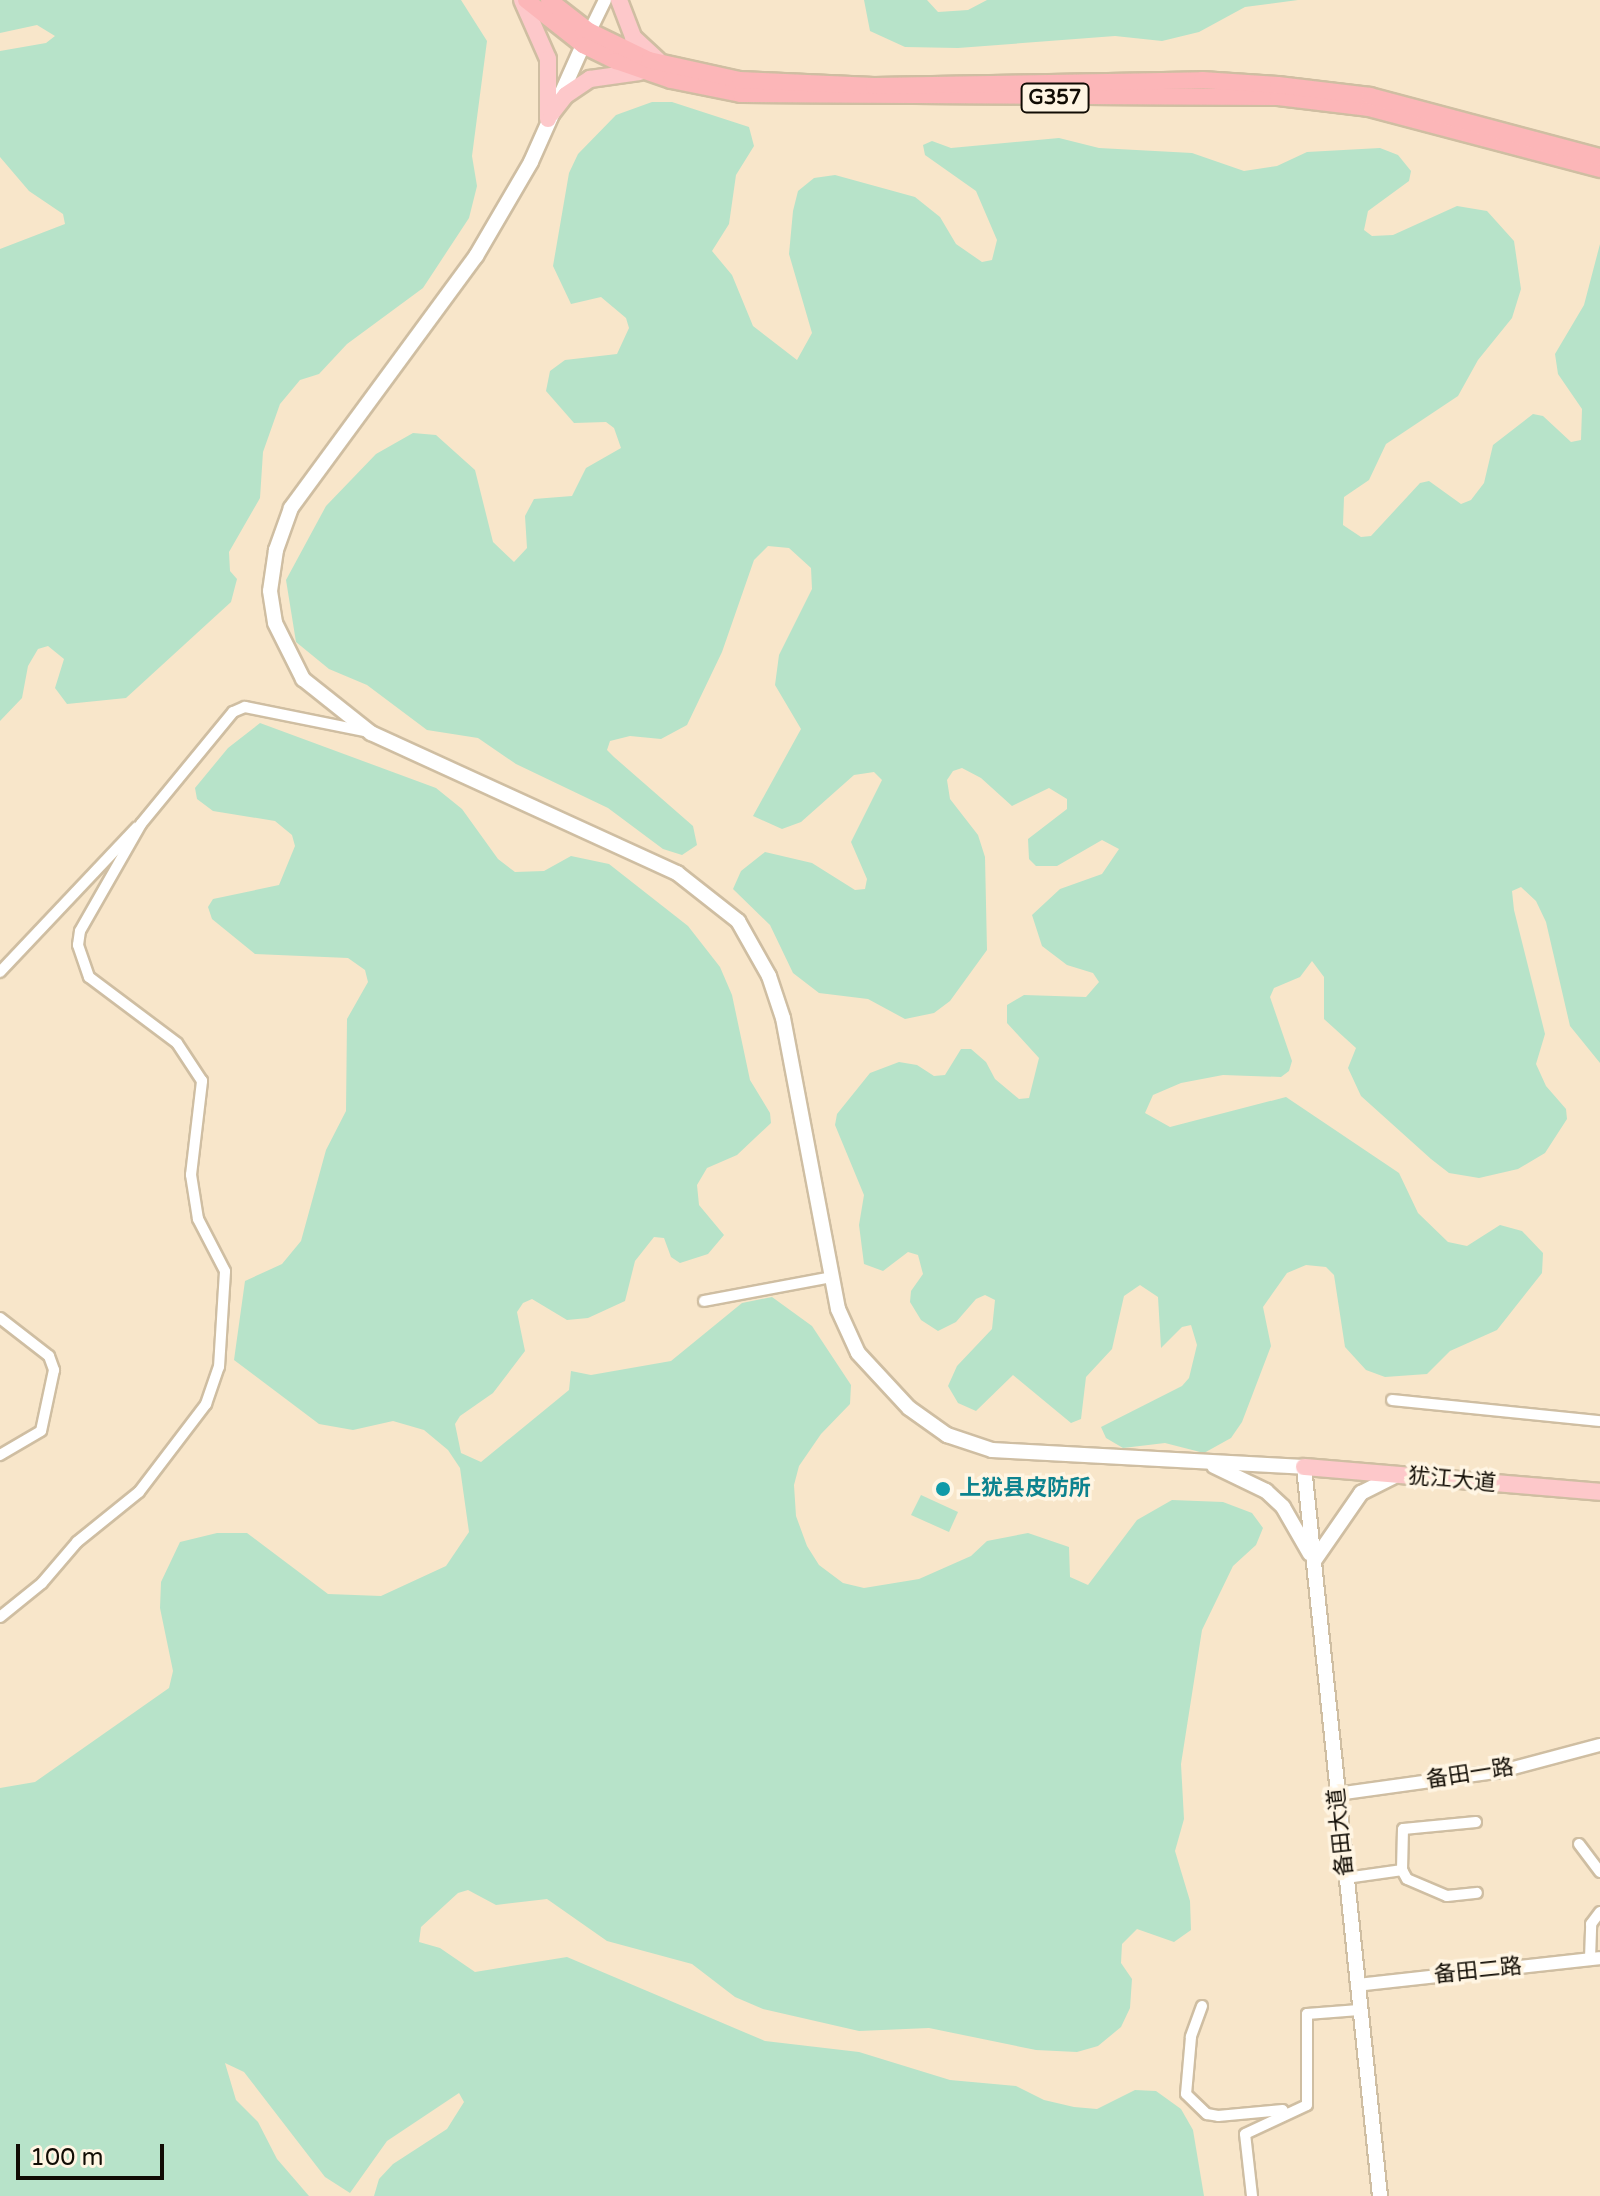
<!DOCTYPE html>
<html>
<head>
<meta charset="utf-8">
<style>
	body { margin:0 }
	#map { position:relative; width:1600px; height:2196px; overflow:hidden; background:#f8e6ca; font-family:"Varela Round","Noto Sans SC",sans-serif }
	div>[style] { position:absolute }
	.green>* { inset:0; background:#b7e3c9 }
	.roads { filter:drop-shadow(2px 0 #cfbea2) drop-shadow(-2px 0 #cfbea2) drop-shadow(0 2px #cfbea2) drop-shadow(0 -2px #cfbea2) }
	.minor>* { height:10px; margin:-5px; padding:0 5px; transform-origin:5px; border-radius:5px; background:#fff }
	.tertiary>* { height:12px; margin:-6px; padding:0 6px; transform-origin:6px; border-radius:6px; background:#fff }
	.secondary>* { height:14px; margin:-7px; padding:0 7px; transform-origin:7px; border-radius:7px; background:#fff }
	.primary>* { height:16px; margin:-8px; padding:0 8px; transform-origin:8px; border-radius:8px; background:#fdc8ca }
	.trunk>* { height:16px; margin:-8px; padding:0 8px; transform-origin:8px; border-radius:8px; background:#fcb6b8 }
	.dots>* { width:22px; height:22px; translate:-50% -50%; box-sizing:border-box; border:4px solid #fff5e3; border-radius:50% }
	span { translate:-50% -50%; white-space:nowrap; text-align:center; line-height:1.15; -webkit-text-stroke:7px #fff5e3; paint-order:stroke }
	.shield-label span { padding:2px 6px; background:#fff5e3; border:2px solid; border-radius:6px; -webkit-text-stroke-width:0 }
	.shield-label { font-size:20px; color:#110c04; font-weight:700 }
	.street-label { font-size:22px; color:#110c04 }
	.culture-label { font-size:22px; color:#0d838f; font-weight:700 }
	.left { translate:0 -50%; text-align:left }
	.scale { position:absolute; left:16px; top:2144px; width:148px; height:36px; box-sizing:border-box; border:4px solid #110c04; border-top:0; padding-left:10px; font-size:24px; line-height:28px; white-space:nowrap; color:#110c04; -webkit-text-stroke:6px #fff5e3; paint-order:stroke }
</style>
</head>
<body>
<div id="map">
	<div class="green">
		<i style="clip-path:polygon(0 0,461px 0,487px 41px,472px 156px,477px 186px,469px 218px,423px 288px,347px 344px,319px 374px,300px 380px,280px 404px,263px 452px,260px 498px,229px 552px,230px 571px,237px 579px,231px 602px,126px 698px,67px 704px,55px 688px,64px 659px,48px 646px,38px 649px,28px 666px,22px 698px,0 721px,0 249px,65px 224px,63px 214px,29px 191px,0 157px,0 51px,46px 43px,55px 36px,37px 25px,0 33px)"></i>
		<i style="clip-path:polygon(864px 0,927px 0,938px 12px,968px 10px,987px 0,1298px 0,1245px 7px,1199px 32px,1162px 41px,1115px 36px,958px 48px,905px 47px,870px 31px)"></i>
		<i style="clip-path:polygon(652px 102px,672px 102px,749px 127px,754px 146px,736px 175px,729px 224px,712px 251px,732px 275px,753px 326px,797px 360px,812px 333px,789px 254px,793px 211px,798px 191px,814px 178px,835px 175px,915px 197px,940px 217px,956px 244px,982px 262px,992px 260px,997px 240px,976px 191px,925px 155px,923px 145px,932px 141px,951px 148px,1059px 138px,1099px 148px,1192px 153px,1244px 171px,1277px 166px,1307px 152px,1380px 148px,1398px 155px,1411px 171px,1409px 181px,1368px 211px,1364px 230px,1372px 236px,1393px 235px,1457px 206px,1487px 211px,1514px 241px,1521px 289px,1512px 318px,1478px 360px,1458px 396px,1386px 444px,1369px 480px,1344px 497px,1343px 525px,1361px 537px,1371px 536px,1420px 483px,1429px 481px,1461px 504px,1471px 500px,1484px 483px,1493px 445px,1533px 414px,1543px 416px,1571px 442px,1581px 440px,1582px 409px,1558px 374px,1555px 354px,1584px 305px,1600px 244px,1600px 1063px,1570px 1026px,1546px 922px,1536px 901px,1521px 887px,1512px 891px,1514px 910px,1545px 1034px,1536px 1064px,1546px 1086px,1566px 1109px,1567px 1119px,1545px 1153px,1518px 1169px,1479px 1178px,1449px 1173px,1431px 1159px,1361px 1096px,1348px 1068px,1356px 1048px,1324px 1019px,1324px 977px,1312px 961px,1300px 977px,1274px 988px,1270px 997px,1292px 1061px,1289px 1071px,1281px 1077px,1223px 1075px,1181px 1083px,1153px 1095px,1145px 1113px,1170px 1127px,1286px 1097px,1399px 1173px,1418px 1213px,1448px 1242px,1467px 1246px,1500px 1225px,1522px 1231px,1543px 1253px,1542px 1273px,1497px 1330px,1450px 1351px,1427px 1374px,1385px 1377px,1366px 1370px,1345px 1347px,1334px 1275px,1326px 1267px,1306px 1265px,1287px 1273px,1263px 1307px,1271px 1346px,1242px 1422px,1231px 1438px,1204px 1453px,1165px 1443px,1123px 1448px,1106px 1438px,1101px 1427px,1182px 1386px,1189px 1378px,1197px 1345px,1191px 1325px,1182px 1327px,1161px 1348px,1158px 1297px,1140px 1285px,1124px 1296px,1112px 1349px,1086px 1377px,1081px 1419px,1071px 1423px,1013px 1375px,976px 1411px,958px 1403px,948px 1386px,957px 1366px,992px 1329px,995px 1300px,985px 1295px,976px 1299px,956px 1322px,938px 1331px,921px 1320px,910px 1302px,911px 1291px,923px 1274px,918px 1255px,908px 1252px,883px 1271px,864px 1264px,859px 1225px,864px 1195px,835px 1125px,837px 1114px,870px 1073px,899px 1062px,917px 1065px,934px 1076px,945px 1075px,961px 1049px,971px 1049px,986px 1062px,995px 1079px,1019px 1099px,1029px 1098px,1039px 1058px,1007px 1023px,1007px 1005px,1024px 995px,1086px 997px,1099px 982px,1093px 973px,1067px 965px,1042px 946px,1032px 915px,1060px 889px,1102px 874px,1119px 849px,1102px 840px,1057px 866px,1036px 866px,1029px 859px,1028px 839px,1067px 809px,1067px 799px,1049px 788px,1012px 806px,981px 778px,962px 768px,953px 771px,947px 780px,950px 799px,978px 835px,985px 857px,987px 950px,950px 1001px,934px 1013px,905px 1019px,868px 999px,819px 993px,793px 973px,770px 925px,733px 889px,741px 871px,765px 852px,812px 863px,855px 890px,865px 889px,867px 879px,851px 842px,882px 780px,874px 772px,854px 775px,801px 822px,782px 829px,753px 816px,801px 729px,775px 685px,779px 655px,812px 589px,811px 568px,789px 548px,768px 546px,754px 560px,722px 652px,687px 725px,661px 739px,630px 736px,610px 741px,607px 750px,614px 757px,693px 826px,697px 845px,682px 855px,663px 849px,608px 808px,516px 764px,478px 738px,427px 730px,367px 685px,329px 669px,296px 642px,286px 580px,326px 506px,376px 454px,413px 433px,436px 435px,475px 470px,493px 542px,514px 562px,527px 548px,525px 516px,534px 499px,572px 496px,586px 468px,621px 448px,614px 428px,606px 422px,574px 423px,546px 391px,550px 371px,565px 360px,617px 354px,629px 328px,626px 318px,601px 297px,571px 304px,553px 266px,569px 173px,578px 154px,616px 115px)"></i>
		<i style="clip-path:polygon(260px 723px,436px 788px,462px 809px,498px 859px,515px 872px,544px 871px,571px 856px,609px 864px,688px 926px,720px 967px,732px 995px,750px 1080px,770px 1113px,771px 1123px,737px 1155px,707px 1168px,697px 1185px,699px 1205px,724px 1235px,708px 1254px,680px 1263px,671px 1257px,664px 1238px,654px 1237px,635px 1261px,625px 1301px,588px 1318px,567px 1320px,532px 1299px,523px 1303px,517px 1312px,525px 1351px,493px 1393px,460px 1416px,455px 1424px,461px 1453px,481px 1462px,569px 1390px,571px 1371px,591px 1375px,671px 1361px,742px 1303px,772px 1297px,812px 1326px,851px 1385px,850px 1404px,821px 1434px,799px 1466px,794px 1485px,796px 1516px,807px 1546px,819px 1565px,843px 1583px,864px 1588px,919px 1579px,971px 1556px,987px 1541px,1028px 1533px,1069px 1547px,1070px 1577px,1088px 1585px,1137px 1520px,1172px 1500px,1223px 1502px,1252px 1513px,1263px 1528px,1256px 1545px,1233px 1566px,1202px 1630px,1181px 1764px,1184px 1819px,1175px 1851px,1190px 1901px,1191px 1930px,1174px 1942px,1137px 1929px,1122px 1944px,1121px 1963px,1132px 1979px,1130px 2008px,1121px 2027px,1098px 2046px,1077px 2052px,1036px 2050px,929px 2028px,859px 2031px,763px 2009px,735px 1997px,692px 1964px,607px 1941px,547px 1899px,496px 1905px,468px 1890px,458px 1893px,421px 1927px,419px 1942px,440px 1948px,475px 1972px,567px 1957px,765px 2041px,859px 2052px,950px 2080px,1016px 2086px,1044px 2100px,1074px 2107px,1097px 2109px,1135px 2090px,1156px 2091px,1181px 2109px,1193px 2130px,1204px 2196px,374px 2196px,379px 2179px,393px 2164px,447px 2129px,464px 2102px,459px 2093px,387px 2141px,350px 2193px,325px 2177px,244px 2072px,225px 2063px,236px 2100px,258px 2122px,277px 2159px,309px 2196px,0 2196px,0 1788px,35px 1782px,169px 1688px,173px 1671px,160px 1608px,161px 1582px,180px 1542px,217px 1533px,247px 1533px,328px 1594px,381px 1596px,446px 1566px,469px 1532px,460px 1468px,448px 1450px,424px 1430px,393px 1421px,353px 1430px,319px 1424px,234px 1360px,245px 1281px,282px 1264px,301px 1241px,326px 1150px,346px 1111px,347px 1019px,368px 982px,365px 970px,348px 958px,255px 954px,212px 919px,208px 907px,213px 899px,279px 885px,295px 846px,292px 835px,275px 821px,213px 811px,197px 799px,195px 788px,228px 748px)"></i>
		<i style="clip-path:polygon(921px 1495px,958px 1512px,949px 1532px,911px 1515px)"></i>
	</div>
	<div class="roads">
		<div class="minor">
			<i style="left:0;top:972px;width:199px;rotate:-46.6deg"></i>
			<i style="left:704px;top:1301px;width:130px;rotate:-10.6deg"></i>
			<i style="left:0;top:1318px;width:62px;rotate:37.8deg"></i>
			<i style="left:49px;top:1356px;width:15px;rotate:70deg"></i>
			<i style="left:54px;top:1370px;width:62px;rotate:102deg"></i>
			<i style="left:41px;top:1431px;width:48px;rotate:149.7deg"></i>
			<i style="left:1392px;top:1400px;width:209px;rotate:5.8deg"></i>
			<i style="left:0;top:1617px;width:54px;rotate:-39deg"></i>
			<i style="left:42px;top:1583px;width:54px;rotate:-49.5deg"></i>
			<i style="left:77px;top:1542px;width:80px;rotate:-38.9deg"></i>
			<i style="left:139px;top:1492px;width:111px;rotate:-52.7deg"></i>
			<i style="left:206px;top:1404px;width:39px;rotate:-71deg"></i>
			<i style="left:219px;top:1367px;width:96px;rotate:-86.4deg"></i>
			<i style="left:225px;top:1271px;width:59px;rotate:-117.4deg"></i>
			<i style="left:198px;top:1219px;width:45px;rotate:-99deg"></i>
			<i style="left:191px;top:1175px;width:95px;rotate:-83.3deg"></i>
			<i style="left:202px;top:1081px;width:45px;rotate:-123.3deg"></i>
			<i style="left:177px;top:1043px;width:110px;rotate:-143.1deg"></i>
			<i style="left:89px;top:977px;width:34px;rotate:-109deg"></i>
			<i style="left:78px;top:945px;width:14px;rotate:-82deg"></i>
			<i style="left:80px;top:931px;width:123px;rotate:-60.3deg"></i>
			<i style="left:141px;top:824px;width:145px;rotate:-50.6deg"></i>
			<i style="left:233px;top:712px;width:13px;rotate:-23deg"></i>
			<i style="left:245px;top:707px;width:126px;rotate:11.4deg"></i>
			<i style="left:1476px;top:1822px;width:73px;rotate:174.5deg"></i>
			<i style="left:1403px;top:1829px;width:41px;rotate:91.4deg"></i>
			<i style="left:1402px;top:1870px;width:10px;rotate:61deg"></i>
			<i style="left:1407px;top:1879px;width:43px;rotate:23deg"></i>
			<i style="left:1447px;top:1896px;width:30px;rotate:-6deg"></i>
			<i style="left:1579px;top:1844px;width:35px;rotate:53deg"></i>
			<i style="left:1346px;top:1878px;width:57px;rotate:-8.1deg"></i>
			<i style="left:1590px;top:1959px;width:35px;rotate:-88deg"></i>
			<i style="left:1591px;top:1924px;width:15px;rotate:-53deg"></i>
			<i style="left:1202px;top:2006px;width:33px;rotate:110deg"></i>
			<i style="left:1191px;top:2037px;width:57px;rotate:95deg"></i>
			<i style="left:1186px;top:2094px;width:29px;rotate:44deg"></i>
			<i style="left:1207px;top:2114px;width:11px;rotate:10deg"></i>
			<i style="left:1218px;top:2116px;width:65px;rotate:-5.3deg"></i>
			<i style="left:1252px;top:2196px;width:62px;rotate:-96.4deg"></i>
			<i style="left:1245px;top:2134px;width:68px;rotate:-25.1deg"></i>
			<i style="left:1307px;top:2105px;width:91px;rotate:-90deg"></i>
			<i style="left:1307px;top:2014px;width:52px;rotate:-4.4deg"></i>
		</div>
		<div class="tertiary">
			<i style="left:586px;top:39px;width:43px;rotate:-64deg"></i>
			<i style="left:1337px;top:1794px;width:167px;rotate:-7.9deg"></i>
			<i style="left:1502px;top:1771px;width:101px;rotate:-14.9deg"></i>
			<i style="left:1357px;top:1985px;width:244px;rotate:-6.3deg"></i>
		</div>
		<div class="secondary">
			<i style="left:583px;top:45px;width:128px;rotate:114deg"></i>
			<i style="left:531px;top:162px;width:109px;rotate:120.3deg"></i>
			<i style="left:476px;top:256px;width:313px;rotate:126.3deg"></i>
			<i style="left:291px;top:508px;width:45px;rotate:109.7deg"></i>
			<i style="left:276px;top:550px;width:41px;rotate:98.3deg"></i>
			<i style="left:270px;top:591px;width:32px;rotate:81deg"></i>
			<i style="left:275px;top:623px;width:63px;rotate:63.4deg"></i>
			<i style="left:303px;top:679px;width:87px;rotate:38.5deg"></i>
			<i style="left:371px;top:733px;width:337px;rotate:24.6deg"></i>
			<i style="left:677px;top:873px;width:78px;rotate:38.2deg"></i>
			<i style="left:738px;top:921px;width:63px;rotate:60.6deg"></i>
			<i style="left:769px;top:976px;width:44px;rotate:71.6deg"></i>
			<i style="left:783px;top:1018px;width:296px;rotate:79.3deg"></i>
			<i style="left:838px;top:1309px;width:48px;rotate:65.6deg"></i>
			<i style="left:858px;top:1353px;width:75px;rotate:47.2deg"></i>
			<i style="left:909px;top:1408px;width:47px;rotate:35.4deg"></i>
			<i style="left:947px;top:1435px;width:47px;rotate:18.4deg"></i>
			<i style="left:992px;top:1450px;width:312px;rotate:3.1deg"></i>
			<i style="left:1304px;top:1467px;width:733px;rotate:84.05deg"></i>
			<i style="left:1214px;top:1466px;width:58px;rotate:25.7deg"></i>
			<i style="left:1266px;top:1491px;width:23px;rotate:43deg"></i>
			<i style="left:1283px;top:1507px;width:54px;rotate:60.1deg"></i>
			<i style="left:1314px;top:1561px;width:83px;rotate:-55.3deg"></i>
			<i style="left:1361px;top:1493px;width:40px;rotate:-26.6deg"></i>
		</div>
		<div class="primary">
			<i style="left:522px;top:0;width:64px;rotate:66.2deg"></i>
			<i style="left:548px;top:59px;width:60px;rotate:90deg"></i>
			<i style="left:619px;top:0;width:40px;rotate:69deg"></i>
			<i style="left:633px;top:37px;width:34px;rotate:43deg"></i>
			<i style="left:551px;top:114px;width:24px;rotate:-52deg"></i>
			<i style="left:566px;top:95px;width:29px;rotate:-34deg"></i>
			<i style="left:590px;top:79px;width:50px;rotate:-8deg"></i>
			<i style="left:1304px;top:1467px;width:297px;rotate:4.8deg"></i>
		</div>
		<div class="trunk">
			<i style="left:526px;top:0;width:73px;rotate:38.3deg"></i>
			<i style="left:583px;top:45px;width:37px;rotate:26deg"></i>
			<i style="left:616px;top:61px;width:58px;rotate:19.1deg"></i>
			<i style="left:671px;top:80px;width:71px;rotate:11.3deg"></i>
			<i style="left:741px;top:94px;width:537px;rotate:0.32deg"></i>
			<i style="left:1278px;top:97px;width:92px;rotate:6.9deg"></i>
			<i style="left:1369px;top:108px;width:239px;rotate:14.8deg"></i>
			<i style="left:549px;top:0;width:51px;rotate:37.8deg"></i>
			<i style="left:589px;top:31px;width:67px;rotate:25.8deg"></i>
			<i style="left:649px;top:60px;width:93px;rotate:12.4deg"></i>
			<i style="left:740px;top:80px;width:134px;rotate:2.6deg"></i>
			<i style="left:874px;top:86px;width:328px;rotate:-1deg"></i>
			<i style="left:1202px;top:80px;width:76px;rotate:3.8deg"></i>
			<i style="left:1278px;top:85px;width:93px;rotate:6.8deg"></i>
			<i style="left:1370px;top:96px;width:238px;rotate:14.9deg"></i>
		</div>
	</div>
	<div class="dots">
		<i style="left:943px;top:1489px;background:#0f9aa8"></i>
	</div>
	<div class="shield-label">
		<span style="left:1055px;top:98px">G357</span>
	</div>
	<div class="street-label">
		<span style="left:1452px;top:1480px;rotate:5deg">犹江大道</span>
		<span style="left:1470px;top:1774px;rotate:-9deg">备田一路</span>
		<span style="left:1341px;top:1832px;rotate:-96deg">备田大道</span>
		<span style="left:1478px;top:1971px;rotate:-6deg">备田二路</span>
	</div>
	<div class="culture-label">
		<span class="left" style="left:959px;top:1489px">上犹县皮防所</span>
	</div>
	<div class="scale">100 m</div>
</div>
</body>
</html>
